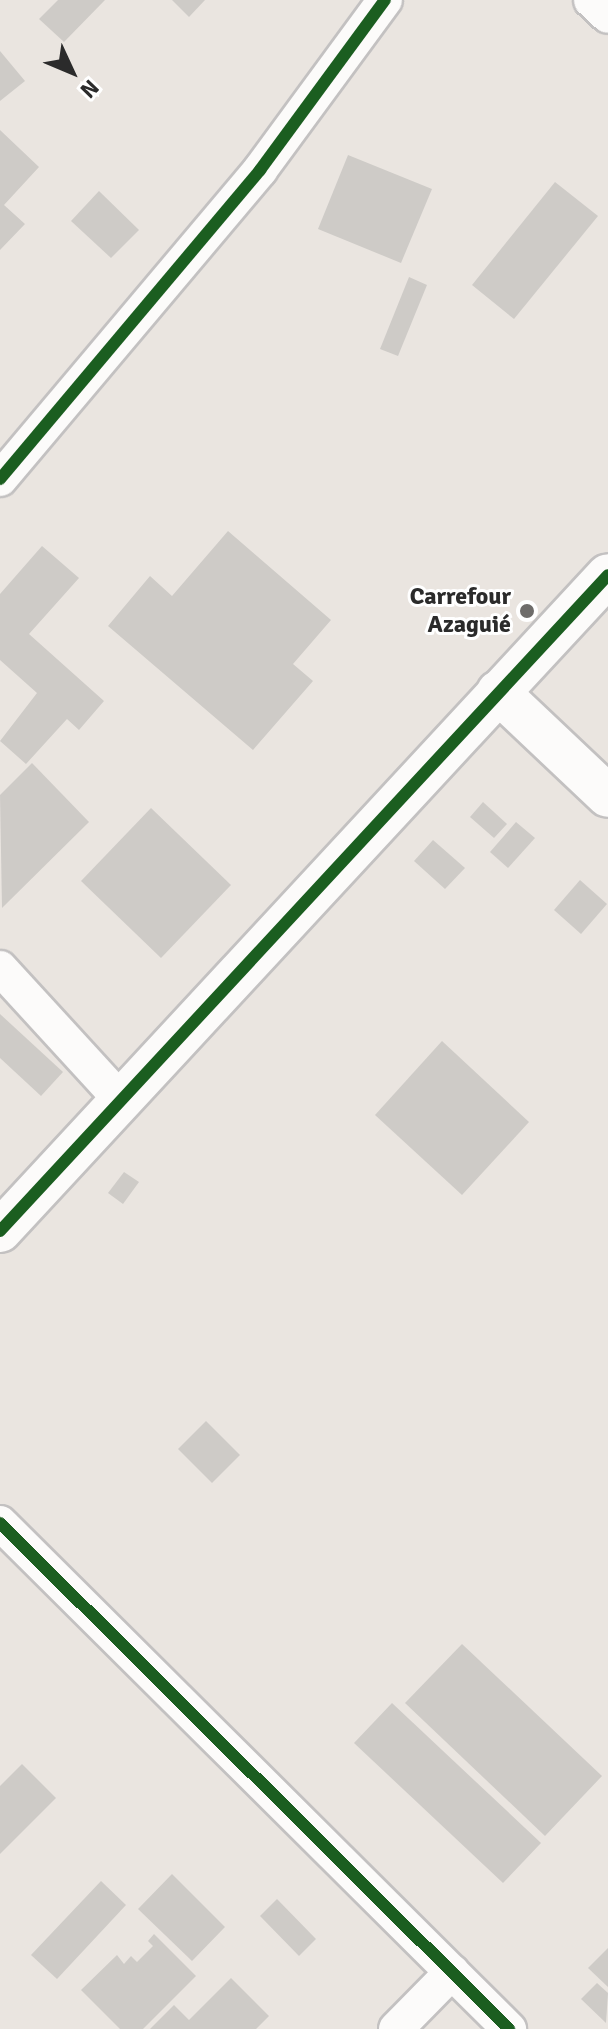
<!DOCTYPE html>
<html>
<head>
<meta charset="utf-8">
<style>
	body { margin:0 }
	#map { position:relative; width:608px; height:2029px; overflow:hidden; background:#eae5e0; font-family:Signika,sans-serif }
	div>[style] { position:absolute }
	.building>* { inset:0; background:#cecbc7 }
	.roads { filter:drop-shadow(2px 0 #c3c1c1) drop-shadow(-2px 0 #c3c1c1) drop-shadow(0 2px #c3c1c1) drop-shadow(0 -2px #c3c1c1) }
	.minor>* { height:34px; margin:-17px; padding:0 17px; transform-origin:17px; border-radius:17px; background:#fcfbfa }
	.tertiary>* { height:42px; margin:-21px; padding:0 21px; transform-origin:21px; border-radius:21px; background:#fcfbfa }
	.cycleway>* { height:12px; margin:-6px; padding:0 6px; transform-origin:6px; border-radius:6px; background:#1b5e20 }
	.dots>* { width:22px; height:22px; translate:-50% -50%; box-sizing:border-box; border:4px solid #fff; border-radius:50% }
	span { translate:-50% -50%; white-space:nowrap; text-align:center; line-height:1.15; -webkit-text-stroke:6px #fff; paint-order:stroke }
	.poi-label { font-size:24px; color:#2b2b2b; font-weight:700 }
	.right { translate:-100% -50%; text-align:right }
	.north { position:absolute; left:32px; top:32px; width:80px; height:80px; -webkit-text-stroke:6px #fff; paint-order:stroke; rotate:134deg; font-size:22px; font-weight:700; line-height:32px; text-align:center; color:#2b2b2b }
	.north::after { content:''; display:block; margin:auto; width:28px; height:36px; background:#2b2b2b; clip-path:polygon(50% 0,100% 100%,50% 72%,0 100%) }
</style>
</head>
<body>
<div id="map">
	<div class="building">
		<i style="clip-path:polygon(58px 0,105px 0,64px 42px,39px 19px)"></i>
		<i style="clip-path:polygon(172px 0,205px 0,189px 17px)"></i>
		<i style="clip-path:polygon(0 51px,25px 81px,0 101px)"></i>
		<i style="clip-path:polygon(0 130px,39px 167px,4px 205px,25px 224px,0 250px)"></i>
		<i style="clip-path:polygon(348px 155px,432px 189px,401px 263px,318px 229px)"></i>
		<i style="clip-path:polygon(555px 182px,598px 216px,514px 319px,472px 285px)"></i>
		<i style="clip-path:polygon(99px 191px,139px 230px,111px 258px,71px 221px)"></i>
		<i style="clip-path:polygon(409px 277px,427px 285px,398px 356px,380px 349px)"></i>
		<i style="clip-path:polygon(228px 531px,331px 620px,293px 664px,313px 681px,253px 750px,108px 626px,150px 576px,172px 596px)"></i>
		<i style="clip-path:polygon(42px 546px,79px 578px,29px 634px,104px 701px,79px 730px,67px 719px,26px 764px,0 741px,37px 693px,0 660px,0 594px)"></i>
		<i style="clip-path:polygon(32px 763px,89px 822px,2px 908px,0 795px)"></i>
		<i style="clip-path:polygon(483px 802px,507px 824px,494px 838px,470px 817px)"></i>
		<i style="clip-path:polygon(151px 808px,231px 885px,161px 958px,81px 881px)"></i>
		<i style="clip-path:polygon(516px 822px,535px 838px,508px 868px,490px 852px)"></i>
		<i style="clip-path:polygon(433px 840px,465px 868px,445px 889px,414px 861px)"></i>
		<i style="clip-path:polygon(580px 880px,607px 904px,581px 934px,554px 910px)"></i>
		<i style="clip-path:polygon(0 1014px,63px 1072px,41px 1096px,0 1058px)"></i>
		<i style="clip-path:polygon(442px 1041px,529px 1122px,462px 1195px,375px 1115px)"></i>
		<i style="clip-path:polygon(124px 1172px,139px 1182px,123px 1204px,108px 1193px)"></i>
		<i style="clip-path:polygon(206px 1421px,240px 1455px,212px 1483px,178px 1449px)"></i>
		<i style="clip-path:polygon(462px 1644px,602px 1776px,545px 1836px,405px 1703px)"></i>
		<i style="clip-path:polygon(392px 1703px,541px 1843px,503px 1883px,354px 1743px)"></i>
		<i style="clip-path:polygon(22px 1764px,56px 1798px,0 1854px,0 1786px)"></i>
		<i style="clip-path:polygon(172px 1874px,225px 1927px,192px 1961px,138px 1909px)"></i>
		<i style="clip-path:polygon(101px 1881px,126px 1905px,57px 1979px,31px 1955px)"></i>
		<i style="clip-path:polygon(277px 1899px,316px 1939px,299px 1956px,260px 1916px)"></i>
		<i style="clip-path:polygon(154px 1934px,196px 1976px,143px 2029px,120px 2029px,81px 1990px,117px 1955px,124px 1964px,131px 1956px,137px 1962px,153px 1946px,148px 1941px)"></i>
		<i style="clip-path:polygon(608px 1948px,608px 1987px,588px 1968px)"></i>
		<i style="clip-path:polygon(231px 1978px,269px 2016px,256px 2029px,150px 2029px,174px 2005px,189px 2020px)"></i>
		<i style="clip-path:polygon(597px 1983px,608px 1993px,606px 2023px,581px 1999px)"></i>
	</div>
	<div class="roads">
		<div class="minor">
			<i style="left:591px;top:0;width:23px;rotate:43deg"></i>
			<i style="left:0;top:479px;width:404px;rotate:-49.9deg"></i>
			<i style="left:260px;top:170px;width:211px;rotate:-53.7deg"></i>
			<i style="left:0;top:968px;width:179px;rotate:47.5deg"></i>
			<i style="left:0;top:1523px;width:718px;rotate:44.83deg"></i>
			<i style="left:396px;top:2029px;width:80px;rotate:-45.5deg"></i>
		</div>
		<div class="tertiary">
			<i style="left:498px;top:692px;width:151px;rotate:43.4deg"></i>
			<i style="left:0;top:1231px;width:894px;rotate:-47.17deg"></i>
		</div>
	</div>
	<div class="cycleway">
		<i style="left:0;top:479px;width:404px;rotate:-49.9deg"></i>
		<i style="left:260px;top:170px;width:211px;rotate:-53.7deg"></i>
		<i style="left:0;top:1231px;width:894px;rotate:-47.17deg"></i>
		<i style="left:0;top:1523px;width:718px;rotate:44.83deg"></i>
	</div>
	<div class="dots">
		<i style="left:527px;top:611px;background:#6e6c6a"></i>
	</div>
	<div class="poi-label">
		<span class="right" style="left:511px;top:611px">Carrefour<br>Azaguié</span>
	</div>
	<div class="north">N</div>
</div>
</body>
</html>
